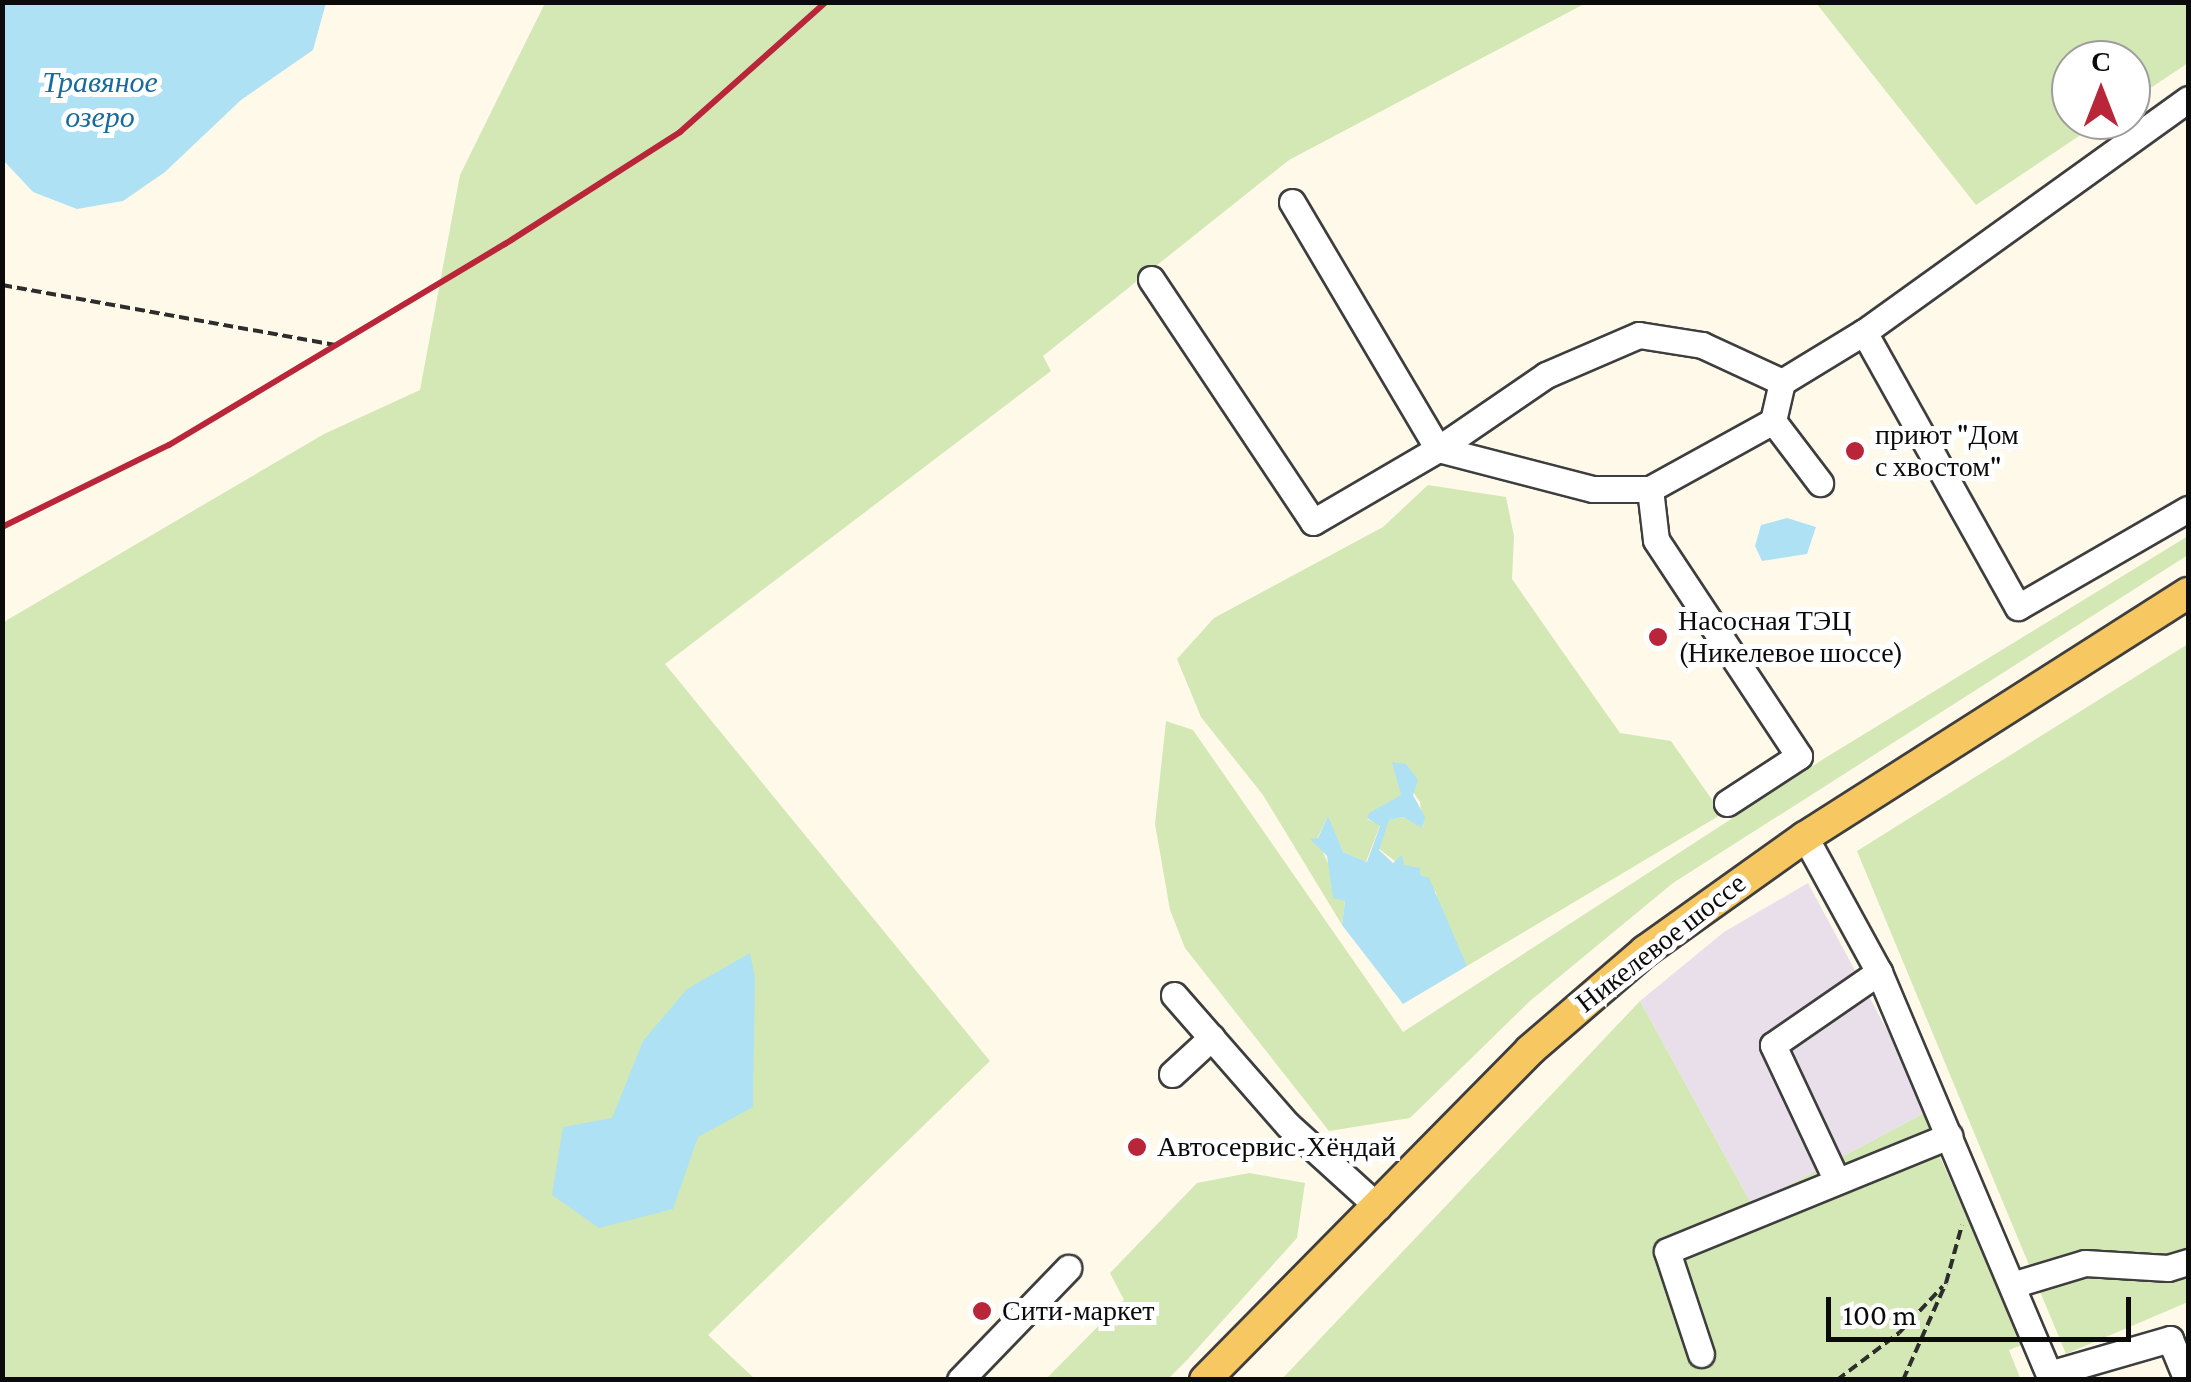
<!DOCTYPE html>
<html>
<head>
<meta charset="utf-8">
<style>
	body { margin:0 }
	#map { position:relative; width:2191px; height:1382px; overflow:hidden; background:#fff9ea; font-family:"Crimson Pro",serif }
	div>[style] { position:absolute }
	.industrial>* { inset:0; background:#e8dfea }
	.green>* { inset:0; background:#d3e8b5 }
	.water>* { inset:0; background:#afe1f5 }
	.path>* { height:4px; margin-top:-2px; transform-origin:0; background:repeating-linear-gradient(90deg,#2d2d2d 0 10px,transparent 0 15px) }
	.roads { filter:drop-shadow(2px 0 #3e3e3e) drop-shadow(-2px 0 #3e3e3e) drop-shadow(0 2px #3e3e3e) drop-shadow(0 -2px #3e3e3e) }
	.minor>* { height:25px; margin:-12.5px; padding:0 12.5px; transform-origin:12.5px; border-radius:12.5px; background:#fff }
	.major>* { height:30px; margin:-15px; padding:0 15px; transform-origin:15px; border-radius:15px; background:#f7c761 }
	.rail>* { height:6px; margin:-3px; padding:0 3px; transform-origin:3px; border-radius:3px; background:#b92539 }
	.dots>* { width:28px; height:28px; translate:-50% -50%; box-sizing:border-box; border:5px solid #fff; border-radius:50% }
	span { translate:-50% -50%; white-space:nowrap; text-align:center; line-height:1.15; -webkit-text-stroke:10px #fff; paint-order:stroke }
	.poi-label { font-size:28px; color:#0b0b0b }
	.left { translate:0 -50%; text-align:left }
	.street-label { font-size:28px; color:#0b0b0b }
	.water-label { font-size:30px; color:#176c9b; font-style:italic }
	.frame { position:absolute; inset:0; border:5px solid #0b0b0b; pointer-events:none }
	.north { position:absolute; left:2051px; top:40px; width:100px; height:100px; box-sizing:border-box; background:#fff; border:2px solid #9d9d9d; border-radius:50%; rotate:0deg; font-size:28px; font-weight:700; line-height:40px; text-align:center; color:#0b0b0b }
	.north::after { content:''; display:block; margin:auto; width:35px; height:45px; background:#b92539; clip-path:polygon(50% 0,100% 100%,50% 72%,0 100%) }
	.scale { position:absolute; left:1826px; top:1297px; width:305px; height:45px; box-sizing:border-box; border:5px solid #0b0b0b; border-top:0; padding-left:12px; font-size:30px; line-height:35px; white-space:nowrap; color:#0b0b0b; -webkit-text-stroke:8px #fff; paint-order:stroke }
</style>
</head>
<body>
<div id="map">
	<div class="industrial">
		<i style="clip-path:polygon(1808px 883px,1930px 1110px,1752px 1205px,1640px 1001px,1724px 932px)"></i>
	</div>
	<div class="green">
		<i style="clip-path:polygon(545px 3px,1586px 3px,1289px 160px,1043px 356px,1051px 371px,665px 664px,990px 1061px,708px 1335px,755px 1379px,3px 1379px,2px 623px,324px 434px,420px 390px,460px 175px)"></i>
		<i style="clip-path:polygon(1816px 3px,2188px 3px,2188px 63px,2131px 101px,2131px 60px,2071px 60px,2071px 120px,2103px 120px,1976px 205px)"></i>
		<i style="clip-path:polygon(1428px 485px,1506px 497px,1514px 536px,1512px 579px,1560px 648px,1620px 733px,1671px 741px,1722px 814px,1467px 966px,1440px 915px,1436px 892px,1379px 849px,1388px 820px,1403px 817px,1423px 827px,1420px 802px,1399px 772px,1402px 795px,1367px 819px,1380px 825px,1366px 862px,1343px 852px,1327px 818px,1317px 839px,1345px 901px,1342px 925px,1263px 795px,1201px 717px,1177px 659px,1214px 618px,1383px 527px)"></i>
		<i style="clip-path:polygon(2188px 536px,2188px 555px,1673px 883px,1530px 1001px,1410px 1118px,1329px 1131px,1185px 948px,1170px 910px,1155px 824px,1166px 721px,1193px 730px,1403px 1032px,1825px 758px)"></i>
		<i style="clip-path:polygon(2188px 644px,2188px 1302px,2066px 1354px,1857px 851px)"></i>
		<i style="clip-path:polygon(1640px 1001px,1752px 1205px,1930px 1110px,1936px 1148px,2024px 1344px,2009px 1350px,2021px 1380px,1281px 1380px)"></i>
		<i style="clip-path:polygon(1249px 1173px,1305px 1183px,1297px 1238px,1187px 1360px,1168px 1379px,1046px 1379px,1124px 1300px,1110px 1273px,1197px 1183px)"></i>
	</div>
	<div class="water">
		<i style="clip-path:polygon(3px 2px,326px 2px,326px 3px,313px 50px,241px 100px,165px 172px,123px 201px,77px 209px,33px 192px,3px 160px)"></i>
		<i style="clip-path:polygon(1787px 518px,1816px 527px,1807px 554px,1762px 561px,1755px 546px,1761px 525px)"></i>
		<i style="clip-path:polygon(1392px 762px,1406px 764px,1418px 780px,1413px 795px,1425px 817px,1422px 828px,1403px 817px,1389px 820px,1379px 850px,1393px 863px,1402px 855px,1404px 865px,1420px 868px,1420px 875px,1429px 878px,1467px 966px,1403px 1004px,1342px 925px,1345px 901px,1333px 898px,1327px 856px,1310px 839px,1318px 838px,1328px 816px,1343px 852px,1367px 862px,1380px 826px,1367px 818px,1369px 813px,1401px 795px)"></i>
		<i style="clip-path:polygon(750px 953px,755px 978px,753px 1107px,698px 1137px,673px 1209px,599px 1228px,552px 1195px,563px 1127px,612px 1118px,643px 1041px,687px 989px)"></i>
	</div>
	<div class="path">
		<i style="left:2px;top:285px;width:340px;rotate:10.2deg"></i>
		<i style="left:1837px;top:1380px;width:78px;rotate:-37.2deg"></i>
		<i style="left:1899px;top:1333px;width:64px;rotate:-46.9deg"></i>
		<i style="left:1903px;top:1380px;width:106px;rotate:-66.1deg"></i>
		<i style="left:1946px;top:1283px;width:60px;rotate:-74.6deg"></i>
	</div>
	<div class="roads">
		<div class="minor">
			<i style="left:1292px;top:202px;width:287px;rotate:59.4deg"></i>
			<i style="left:1438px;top:449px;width:131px;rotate:-34.4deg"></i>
			<i style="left:1546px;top:375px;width:101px;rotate:-23.3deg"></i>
			<i style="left:1639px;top:335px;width:64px;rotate:9deg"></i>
			<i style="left:1702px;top:345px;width:88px;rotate:24.8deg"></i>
			<i style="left:1782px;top:382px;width:96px;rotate:-31.4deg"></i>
			<i style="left:1864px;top:332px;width:399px;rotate:-35.7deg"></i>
			<i style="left:1151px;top:279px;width:292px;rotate:56.3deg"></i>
			<i style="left:1313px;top:522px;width:145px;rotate:-30.3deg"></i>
			<i style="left:1438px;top:449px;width:160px;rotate:14.5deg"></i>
			<i style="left:1593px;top:489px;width:57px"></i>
			<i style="left:1650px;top:489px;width:141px;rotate:-28.9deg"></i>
			<i style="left:1773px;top:421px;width:40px;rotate:-77deg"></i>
			<i style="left:1864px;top:332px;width:315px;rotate:60.8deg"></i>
			<i style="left:2018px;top:607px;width:196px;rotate:-30deg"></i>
			<i style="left:1773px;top:421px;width:78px;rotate:52.8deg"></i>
			<i style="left:1650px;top:489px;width:51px;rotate:83.3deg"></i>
			<i style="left:1656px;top:540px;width:259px;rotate:56.5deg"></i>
			<i style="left:1799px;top:756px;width:86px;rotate:146.9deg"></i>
			<i style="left:1805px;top:837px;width:154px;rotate:61.3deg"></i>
			<i style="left:1879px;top:972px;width:436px;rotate:67.1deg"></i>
			<i style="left:2049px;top:1374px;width:126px;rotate:-16.1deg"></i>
			<i style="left:2170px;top:1339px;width:44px;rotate:67.5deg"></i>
			<i style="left:1174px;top:995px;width:173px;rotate:48.8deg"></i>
			<i style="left:1288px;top:1125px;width:122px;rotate:42.3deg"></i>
			<i style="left:1172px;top:1074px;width:54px;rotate:-42.8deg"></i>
			<i style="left:1836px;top:1179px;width:148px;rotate:-115.2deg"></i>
			<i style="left:1773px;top:1045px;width:129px;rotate:-34.6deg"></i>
			<i style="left:2012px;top:1285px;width:76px;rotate:-16.8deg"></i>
			<i style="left:2085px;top:1263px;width:83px;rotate:3.4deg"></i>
			<i style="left:2168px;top:1268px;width:21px;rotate:-17deg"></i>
			<i style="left:1701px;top:1354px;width:108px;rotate:-108.3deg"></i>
			<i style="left:1667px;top:1251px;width:305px;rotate:-22.2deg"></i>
			<i style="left:960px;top:1380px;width:156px;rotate:-46deg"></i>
		</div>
		<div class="major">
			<i style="left:1205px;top:1380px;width:463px;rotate:-45.4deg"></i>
			<i style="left:1530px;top:1050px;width:152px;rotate:-40.7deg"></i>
			<i style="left:1645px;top:951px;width:196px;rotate:-35.5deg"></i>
			<i style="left:1805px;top:837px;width:454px;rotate:-32.5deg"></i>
		</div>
	</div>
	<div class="rail">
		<i style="left:2px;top:527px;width:186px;rotate:-26.2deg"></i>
		<i style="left:169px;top:445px;width:392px;rotate:-30.9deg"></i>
		<i style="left:505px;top:244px;width:208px;rotate:-32.6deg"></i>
		<i style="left:680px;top:132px;width:195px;rotate:-41.7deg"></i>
	</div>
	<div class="dots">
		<i style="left:1855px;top:451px;background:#b92539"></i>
		<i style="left:1658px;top:637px;background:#b92539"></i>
		<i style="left:1137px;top:1147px;background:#b92539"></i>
		<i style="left:982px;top:1311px;background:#b92539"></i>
	</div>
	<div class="poi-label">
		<span class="left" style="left:1875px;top:451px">приют "Дом<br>с хвостом"</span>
		<span class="left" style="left:1678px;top:637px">Насосная ТЭЦ<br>(Никелевое шоссе)</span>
		<span class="left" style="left:1157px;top:1147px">Автосервис-Хёндай</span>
		<span class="left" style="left:1002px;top:1311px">Сити-маркет</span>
	</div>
	<div class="street-label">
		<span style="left:1661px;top:943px;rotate:-38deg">Никелевое шоссе</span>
	</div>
	<div class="water-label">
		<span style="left:100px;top:99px">Травяное<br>озеро</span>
	</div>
	<div class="frame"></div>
	<div class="north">С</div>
	<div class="scale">100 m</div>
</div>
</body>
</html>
